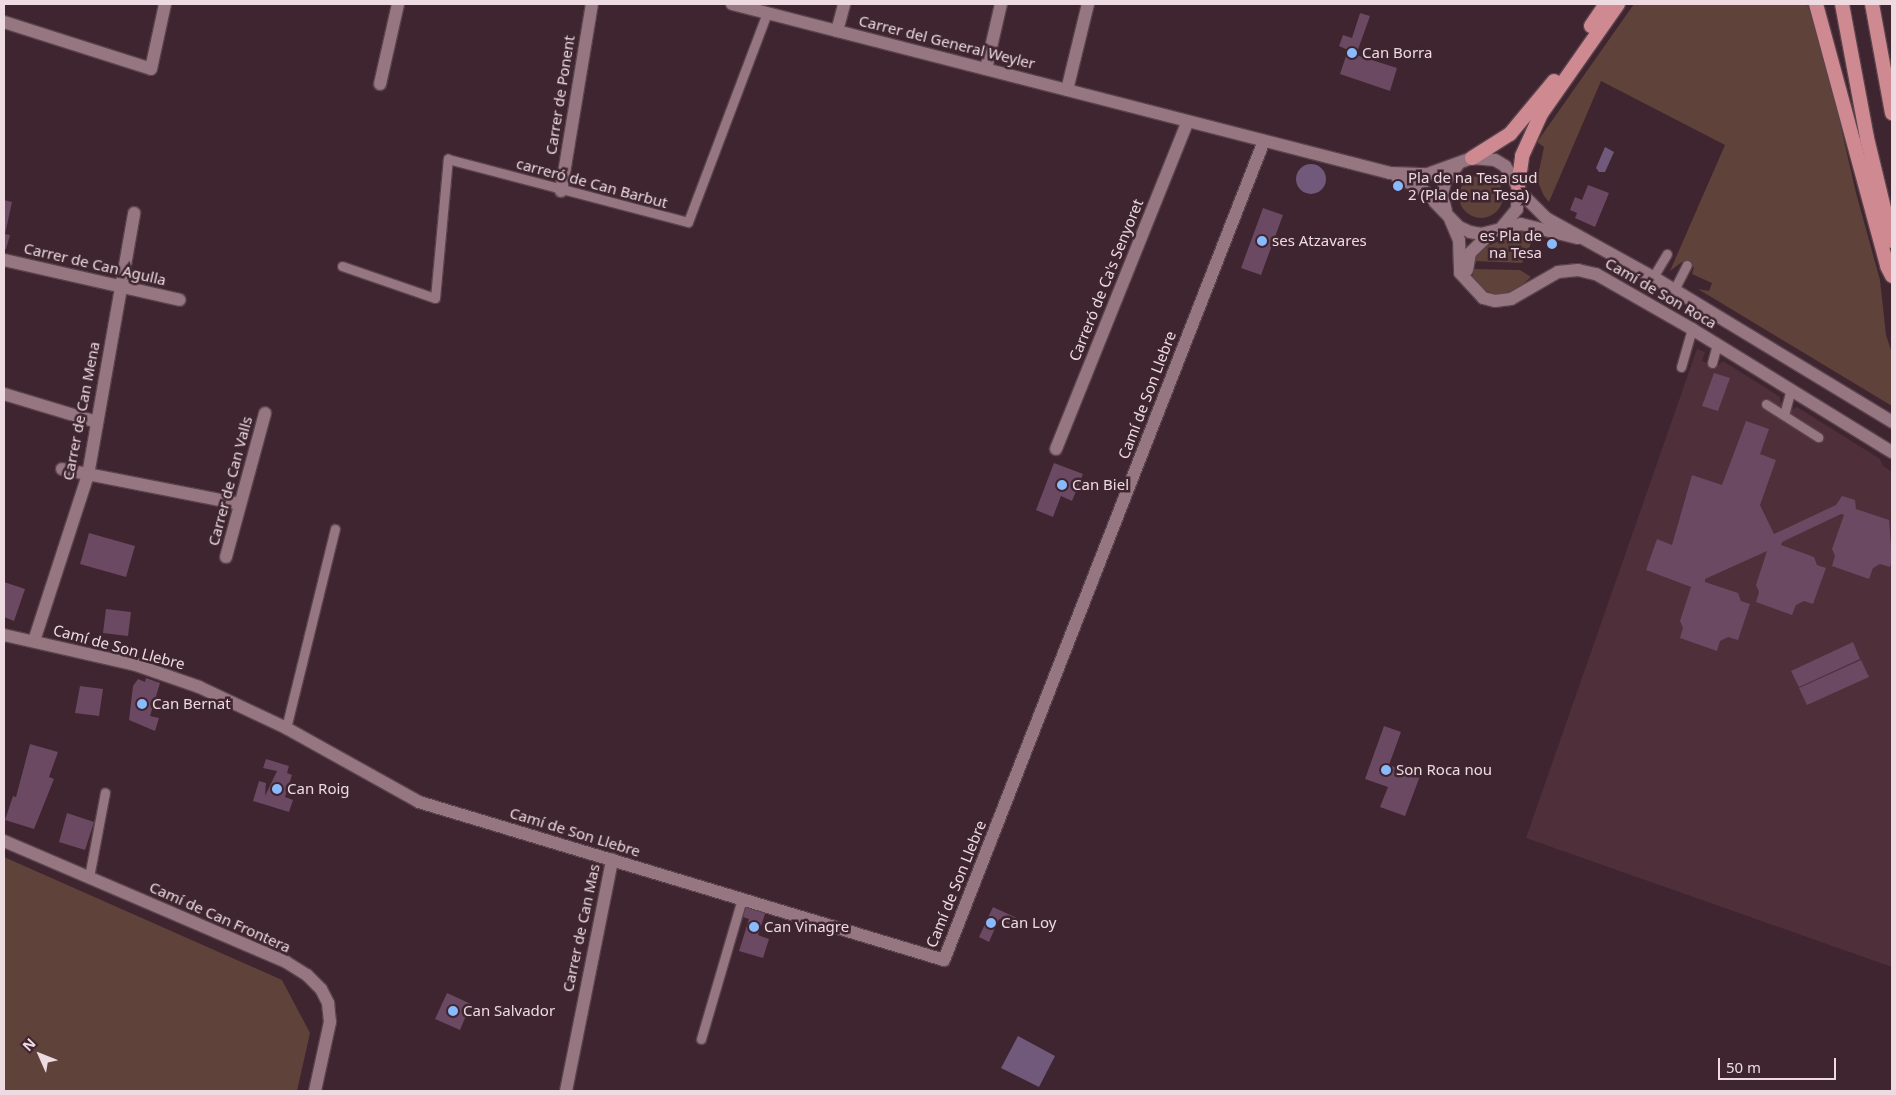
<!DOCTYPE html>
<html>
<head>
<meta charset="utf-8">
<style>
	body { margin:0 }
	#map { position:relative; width:1896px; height:1095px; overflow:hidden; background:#3f252f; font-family:"Noto Sans",sans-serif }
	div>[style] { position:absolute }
	.built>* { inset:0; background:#4f2f3a }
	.green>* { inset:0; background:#5f423a }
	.round { border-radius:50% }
	.water>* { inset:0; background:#71597b }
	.building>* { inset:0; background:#6b4962 }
	.roads { filter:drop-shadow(1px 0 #59434c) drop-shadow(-1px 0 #59434c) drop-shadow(0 1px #59434c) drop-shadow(0 -1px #59434c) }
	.service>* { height:9px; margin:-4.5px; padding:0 4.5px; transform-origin:4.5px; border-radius:4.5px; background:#967681 }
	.minor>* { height:12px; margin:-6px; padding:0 6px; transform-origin:6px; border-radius:6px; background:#967681 }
	.tertiary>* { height:12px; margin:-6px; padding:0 6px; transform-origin:6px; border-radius:6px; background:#967681 }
	.trunk>* { height:14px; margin:-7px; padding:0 7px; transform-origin:7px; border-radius:7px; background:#cf8990 }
	.dots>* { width:14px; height:14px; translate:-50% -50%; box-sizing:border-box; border:2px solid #3f252f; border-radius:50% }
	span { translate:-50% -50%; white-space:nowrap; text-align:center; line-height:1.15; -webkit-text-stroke:5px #3f252f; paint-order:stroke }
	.street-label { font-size:15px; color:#eddbe1 }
	.poi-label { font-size:15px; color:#eddbe1 }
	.left { translate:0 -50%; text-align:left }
	.right { translate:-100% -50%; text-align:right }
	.frame { position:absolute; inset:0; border:5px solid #eddbe1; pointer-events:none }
	.north { position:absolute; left:15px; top:1030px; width:50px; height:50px; -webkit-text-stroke:4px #3f252f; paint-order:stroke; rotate:314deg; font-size:14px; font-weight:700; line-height:20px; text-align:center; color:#eddbe1 }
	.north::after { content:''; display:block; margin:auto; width:18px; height:22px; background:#eddbe1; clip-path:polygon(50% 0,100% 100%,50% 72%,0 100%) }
	.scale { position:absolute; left:1718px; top:1058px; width:118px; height:22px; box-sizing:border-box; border:2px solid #eddbe1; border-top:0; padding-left:6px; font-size:15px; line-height:18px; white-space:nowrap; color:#eddbe1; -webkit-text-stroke:4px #3f252f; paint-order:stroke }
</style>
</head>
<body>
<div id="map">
	<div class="built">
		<i style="clip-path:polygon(1697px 349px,1705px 352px,1702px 361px,1717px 366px,1723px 361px,1780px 397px,1780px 401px,1793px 409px,1797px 407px,1880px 459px,1883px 466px,1892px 472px,1892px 967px,1526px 838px)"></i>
	</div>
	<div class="green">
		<i style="clip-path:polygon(1634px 4px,1807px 4px,1822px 45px,1856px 193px,1880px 280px,1886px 335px,1892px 353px,1892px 406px,1698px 289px,1709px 291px,1712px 283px,1692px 274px,1694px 267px,1682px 262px,1670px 271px,1725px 145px,1601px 81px,1549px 202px,1544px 196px,1537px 180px,1544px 147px,1537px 142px)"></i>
		<i class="round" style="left:1459px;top:174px;width:44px;height:44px"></i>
		<i style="clip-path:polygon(1520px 232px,1535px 235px,1522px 263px,1473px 261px,1483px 248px)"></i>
		<i style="clip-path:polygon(1472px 269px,1520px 270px,1531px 277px,1517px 289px,1499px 295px,1483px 290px,1473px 278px)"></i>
		<i style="clip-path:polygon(4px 857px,282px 980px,310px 1033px,297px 1091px,4px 1091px)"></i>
	</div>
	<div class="water">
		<i style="clip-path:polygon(1605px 147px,1614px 152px,1605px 172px,1599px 172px,1596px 168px)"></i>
		<i class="round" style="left:1296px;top:164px;width:30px;height:30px"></i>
		<i style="clip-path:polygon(1018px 1036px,1055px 1056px,1039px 1087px,1001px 1068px)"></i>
	</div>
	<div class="building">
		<i style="clip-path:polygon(1360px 13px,1370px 16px,1356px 55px,1397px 68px,1390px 91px,1340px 74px,1348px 50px,1339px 46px,1343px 35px,1352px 38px)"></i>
		<i style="clip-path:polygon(1588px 185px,1609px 193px,1595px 227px,1575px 218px,1577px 213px,1570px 210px,1575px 197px,1582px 200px)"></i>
		<i style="clip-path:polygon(4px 200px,12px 202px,5px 234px,10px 235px,6px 249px,4px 249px)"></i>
		<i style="clip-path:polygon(1263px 208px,1283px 215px,1261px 275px,1241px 268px)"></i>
		<i style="clip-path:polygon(1714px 373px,1730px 378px,1718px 411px,1702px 406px)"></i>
		<i style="clip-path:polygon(1746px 421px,1769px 429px,1760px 454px,1776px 460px,1760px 505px,1774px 534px,1836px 505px,1842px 496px,1855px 500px,1856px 509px,1889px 520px,1892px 560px,1890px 567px,1880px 564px,1873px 568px,1869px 579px,1832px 566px,1835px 556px,1832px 549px,1844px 515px,1841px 514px,1782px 542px,1781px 545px,1814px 557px,1817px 565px,1826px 568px,1813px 604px,1804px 601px,1796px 605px,1792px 615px,1756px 602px,1759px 592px,1756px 585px,1767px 551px,1705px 579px,1705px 582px,1738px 593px,1741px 601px,1750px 604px,1738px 640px,1728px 637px,1720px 641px,1717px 651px,1680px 638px,1683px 628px,1680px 621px,1691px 587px,1646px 570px,1657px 539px,1672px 545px,1692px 475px,1722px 485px)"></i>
		<i style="clip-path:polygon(1054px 463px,1083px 474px,1072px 501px,1061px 496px,1053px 517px,1036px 510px)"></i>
		<i style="clip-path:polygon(89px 533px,135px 546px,126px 577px,80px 564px)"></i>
		<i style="clip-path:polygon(4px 582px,25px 589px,14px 621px,4px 617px)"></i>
		<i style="clip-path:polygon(106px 609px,131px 612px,128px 636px,103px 633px)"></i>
		<i style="clip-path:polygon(1853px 642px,1860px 659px,1799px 687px,1791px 671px)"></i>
		<i style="clip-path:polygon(1861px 660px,1869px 677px,1807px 705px,1799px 688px)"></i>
		<i style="clip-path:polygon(146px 678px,160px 683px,150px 716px,159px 718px,155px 731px,129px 720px,133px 686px,138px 679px,145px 682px)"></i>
		<i style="clip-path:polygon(80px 686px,103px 689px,99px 716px,75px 713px)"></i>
		<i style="clip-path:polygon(1384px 726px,1401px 732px,1389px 765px,1420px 776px,1405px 816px,1380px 807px,1388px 787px,1365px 779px)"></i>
		<i style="clip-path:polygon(30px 744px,58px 752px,49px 777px,54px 779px,34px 829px,5px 820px,13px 796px,16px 797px)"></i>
		<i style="clip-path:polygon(266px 759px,289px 766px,287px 773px,292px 775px,285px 797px,293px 800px,289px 812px,253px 801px,259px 781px,266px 783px,265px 796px,277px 771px,263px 768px)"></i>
		<i style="clip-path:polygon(67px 813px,94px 822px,85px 850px,59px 842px)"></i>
		<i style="clip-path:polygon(744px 904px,766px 911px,758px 935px,769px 939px,763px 958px,739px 951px,749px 919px,740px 916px)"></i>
		<i style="clip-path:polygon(993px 907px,1019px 919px,1015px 927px,999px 919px,989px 942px,979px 937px)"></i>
		<i style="clip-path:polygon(447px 993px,471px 1004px,460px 1030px,435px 1019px)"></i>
	</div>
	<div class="roads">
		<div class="service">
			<i style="left:342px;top:266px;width:98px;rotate:19deg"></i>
			<i style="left:435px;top:298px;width:140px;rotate:-84.7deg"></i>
			<i style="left:448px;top:159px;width:248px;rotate:14.7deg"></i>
			<i style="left:688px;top:222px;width:223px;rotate:-69.3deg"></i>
			<i style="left:1653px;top:277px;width:27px;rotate:-59deg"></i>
			<i style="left:1674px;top:290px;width:28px;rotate:-63deg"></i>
			<i style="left:1712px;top:363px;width:20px;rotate:-75deg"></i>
			<i style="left:1681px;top:367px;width:40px;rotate:-74deg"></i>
			<i style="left:1766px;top:404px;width:62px;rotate:32.4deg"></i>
			<i style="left:1784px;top:415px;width:27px;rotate:-75deg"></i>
			<i style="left:286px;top:728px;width:205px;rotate:-76.2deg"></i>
			<i style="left:89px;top:877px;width:86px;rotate:-79.3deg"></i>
			<i style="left:701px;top:1039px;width:146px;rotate:-73.7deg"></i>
		</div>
		<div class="minor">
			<i style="left:4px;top:22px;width:154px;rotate:17.7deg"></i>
			<i style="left:151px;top:69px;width:66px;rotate:-77.8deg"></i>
			<i style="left:837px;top:31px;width:28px;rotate:-75deg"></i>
			<i style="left:986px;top:69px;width:67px;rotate:-77deg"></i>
			<i style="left:380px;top:84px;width:82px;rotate:-77.3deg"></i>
			<i style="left:1067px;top:90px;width:89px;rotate:-76.3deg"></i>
			<i style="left:561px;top:191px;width:190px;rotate:-80.6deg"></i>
			<i style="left:1450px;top:219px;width:23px;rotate:67deg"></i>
			<i style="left:1459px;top:240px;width:33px;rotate:88deg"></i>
			<i style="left:1460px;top:273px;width:34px;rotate:47deg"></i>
			<i style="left:1483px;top:298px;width:12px;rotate:14deg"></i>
			<i style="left:1495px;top:301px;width:16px;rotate:-7deg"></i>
			<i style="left:1511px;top:299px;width:54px;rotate:-29.9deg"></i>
			<i style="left:1558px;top:272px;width:20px;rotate:-6deg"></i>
			<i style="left:1578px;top:270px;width:18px;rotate:13deg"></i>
			<i style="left:1596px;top:274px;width:111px;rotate:29.8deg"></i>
			<i style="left:1692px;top:329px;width:235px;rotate:31.6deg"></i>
			<i style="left:4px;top:260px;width:180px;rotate:12.8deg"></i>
			<i style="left:1467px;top:270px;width:17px;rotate:-80deg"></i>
			<i style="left:1470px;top:253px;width:30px;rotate:-44deg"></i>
			<i style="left:4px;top:394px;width:97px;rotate:16.8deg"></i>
			<i style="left:1056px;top:449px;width:351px;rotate:-68.1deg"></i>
			<i style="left:62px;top:469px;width:181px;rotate:11.1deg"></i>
			<i style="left:226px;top:557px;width:149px;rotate:-74.8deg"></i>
			<i style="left:4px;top:635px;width:135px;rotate:12.8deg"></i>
			<i style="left:136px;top:665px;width:67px;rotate:19.2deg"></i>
			<i style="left:199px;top:687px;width:96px;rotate:25.2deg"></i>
			<i style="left:286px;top:728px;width:152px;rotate:29.1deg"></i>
			<i style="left:419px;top:802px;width:548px;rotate:16.75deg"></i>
			<i style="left:944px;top:960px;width:879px;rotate:-68.66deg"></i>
			<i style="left:34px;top:641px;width:175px;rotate:-72deg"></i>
			<i style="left:88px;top:475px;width:266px;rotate:-80deg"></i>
			<i style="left:566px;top:1091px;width:236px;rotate:-78.7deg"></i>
		</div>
		<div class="tertiary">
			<i style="left:732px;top:4px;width:679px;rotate:14.4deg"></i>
			<i style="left:1390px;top:173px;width:38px;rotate:2deg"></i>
			<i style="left:1428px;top:174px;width:47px;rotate:-20deg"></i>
			<i style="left:1472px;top:158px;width:23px;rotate:5deg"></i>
			<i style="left:1495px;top:160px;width:12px;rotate:31deg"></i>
			<i style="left:1505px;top:166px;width:34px;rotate:58deg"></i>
			<i style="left:1523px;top:195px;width:33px;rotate:45deg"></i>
			<i style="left:1546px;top:218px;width:122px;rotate:28.9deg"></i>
			<i style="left:1653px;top:277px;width:280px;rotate:31.2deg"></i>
			<i style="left:1397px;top:177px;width:26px;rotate:25deg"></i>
			<i style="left:1421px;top:188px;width:54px;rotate:45.7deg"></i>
			<i style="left:1459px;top:227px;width:12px;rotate:24deg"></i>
			<i style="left:1470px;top:232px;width:11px;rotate:10deg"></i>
			<i style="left:1481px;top:234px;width:41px;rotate:-14deg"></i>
			<i style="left:1521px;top:224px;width:58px;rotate:14deg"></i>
			<i style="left:1446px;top:211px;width:16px;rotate:-104deg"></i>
			<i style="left:1442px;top:195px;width:13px;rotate:-77deg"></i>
			<i style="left:1445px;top:182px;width:21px;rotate:-53deg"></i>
			<i style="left:1502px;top:227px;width:23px;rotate:-50deg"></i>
			<i style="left:1517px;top:209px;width:23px;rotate:-88deg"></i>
			<i style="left:4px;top:841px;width:307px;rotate:23.2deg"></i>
			<i style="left:286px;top:962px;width:25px;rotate:32deg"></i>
			<i style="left:307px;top:975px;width:20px;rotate:45deg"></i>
			<i style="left:321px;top:989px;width:16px;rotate:63deg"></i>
			<i style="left:328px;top:1003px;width:19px;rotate:84deg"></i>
			<i style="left:330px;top:1022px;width:71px;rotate:102.3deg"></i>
		</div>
		<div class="trunk">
			<i style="left:1816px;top:4px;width:271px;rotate:74.8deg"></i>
			<i style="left:1887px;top:266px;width:11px;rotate:63deg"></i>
			<i style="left:1842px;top:4px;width:136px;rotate:79.4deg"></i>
			<i style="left:1867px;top:138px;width:106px;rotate:76.4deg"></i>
			<i style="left:1872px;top:4px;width:111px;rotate:79.6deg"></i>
			<i style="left:1591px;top:26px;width:27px;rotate:-56deg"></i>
			<i style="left:1472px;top:158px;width:45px;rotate:-32.3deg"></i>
			<i style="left:1510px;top:134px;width:69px;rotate:-50.3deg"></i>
			<i style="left:1518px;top:186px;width:30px;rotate:-82deg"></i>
			<i style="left:1522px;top:156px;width:46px;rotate:-65.7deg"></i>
			<i style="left:1541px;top:114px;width:134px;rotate:-55deg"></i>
		</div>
	</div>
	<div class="dots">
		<i style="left:1352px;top:53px;background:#89bafc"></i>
		<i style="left:1398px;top:186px;background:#89bafc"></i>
		<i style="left:1262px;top:241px;background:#89bafc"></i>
		<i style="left:1552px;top:244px;background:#89bafc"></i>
		<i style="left:1062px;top:485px;background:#89bafc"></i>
		<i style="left:142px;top:704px;background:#89bafc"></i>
		<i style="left:1386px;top:770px;background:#89bafc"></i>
		<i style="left:277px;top:789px;background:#89bafc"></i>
		<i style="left:991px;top:923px;background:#89bafc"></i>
		<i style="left:754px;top:927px;background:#89bafc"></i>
		<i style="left:453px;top:1011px;background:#89bafc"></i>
	</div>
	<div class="street-label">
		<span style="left:947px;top:42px;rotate:14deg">Carrer del General Weyler</span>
		<span style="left:560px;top:95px;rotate:-81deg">Carrer de Ponent</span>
		<span style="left:592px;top:183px;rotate:15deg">carreró de Can Barbut</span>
		<span style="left:95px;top:264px;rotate:13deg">Carrer de Can Agulla</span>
		<span style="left:1106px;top:280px;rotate:-68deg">Carreró de Ca's Senyoret</span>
		<span style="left:1661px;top:293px;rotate:30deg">Camí de Son Roca</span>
		<span style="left:1147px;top:395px;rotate:-69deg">Camí de Son Llebre</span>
		<span style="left:81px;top:411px;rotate:-79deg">Carrer de Can Mena</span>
		<span style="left:230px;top:481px;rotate:-75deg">Carrer de Can Valls</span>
		<span style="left:119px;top:647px;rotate:15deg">Camí de Son Llebre</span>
		<span style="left:575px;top:832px;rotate:17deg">Camí de Son Llebre</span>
		<span style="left:956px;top:884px;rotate:-68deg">Camí de Son Llebre</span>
		<span style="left:220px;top:917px;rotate:24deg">Camí de Can Frontera</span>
		<span style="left:581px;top:928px;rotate:-78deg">Carrer de Can Mas</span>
	</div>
	<div class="poi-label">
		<span class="left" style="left:1362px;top:53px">Can Borra</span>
		<span class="left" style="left:1408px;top:186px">Pla de na Tesa sud<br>2 (Pla de na Tesa)</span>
		<span class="right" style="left:1542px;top:244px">es Pla de<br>na Tesa</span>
		<span class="left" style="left:1272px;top:241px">ses Atzavares</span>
		<span class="left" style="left:1072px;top:485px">Can Biel</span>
		<span class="left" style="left:152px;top:704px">Can Bernat</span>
		<span class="left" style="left:1396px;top:770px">Son Roca nou</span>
		<span class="left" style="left:287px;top:789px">Can Roig</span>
		<span class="left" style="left:1001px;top:923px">Can Loy</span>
		<span class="left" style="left:764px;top:927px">Can Vinagre</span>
		<span class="left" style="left:463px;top:1011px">Can Salvador</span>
	</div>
	<div class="frame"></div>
	<div class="north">N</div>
	<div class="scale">50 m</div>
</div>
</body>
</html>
